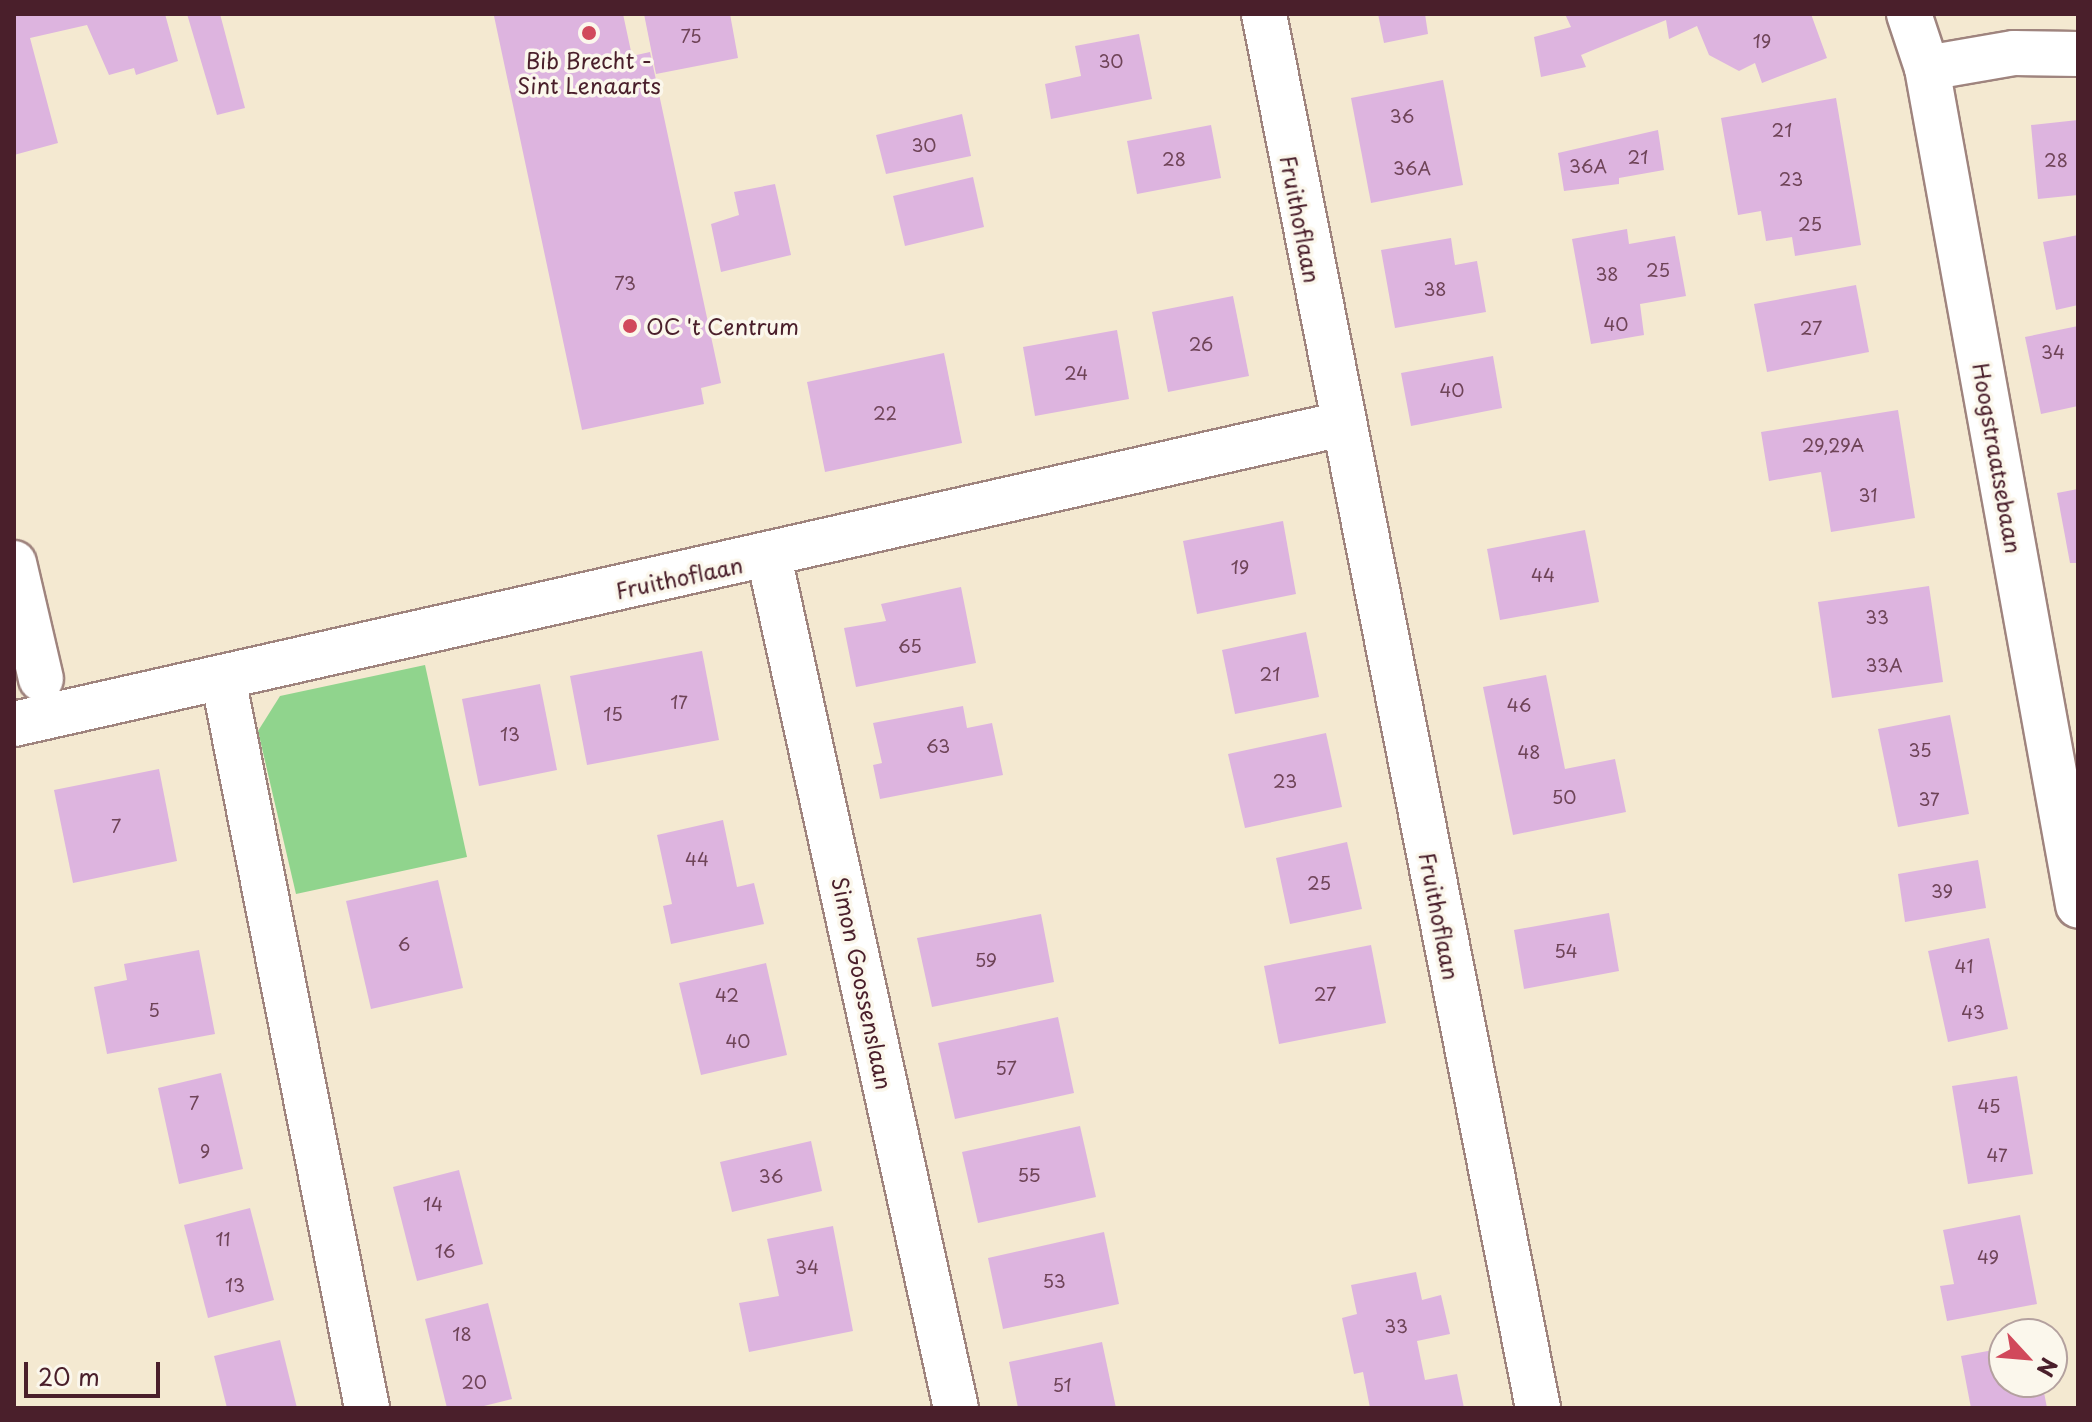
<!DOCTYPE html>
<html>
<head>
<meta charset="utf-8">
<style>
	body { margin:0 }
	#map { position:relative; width:2092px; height:1422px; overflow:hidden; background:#f4e9d1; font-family:"Playpen Sans",sans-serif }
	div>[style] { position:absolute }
	.green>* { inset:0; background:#90d48d }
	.building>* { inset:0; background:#ddb4df }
	.roads { filter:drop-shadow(2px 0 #9f847e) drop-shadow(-2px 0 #9f847e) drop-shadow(0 2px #9f847e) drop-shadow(0 -2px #9f847e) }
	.minor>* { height:44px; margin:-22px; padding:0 22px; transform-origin:22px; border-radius:22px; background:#fff }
	.secondary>* { height:44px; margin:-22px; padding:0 22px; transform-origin:22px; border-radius:22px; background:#fff }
	.dots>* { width:22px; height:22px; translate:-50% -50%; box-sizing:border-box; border:4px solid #fbf7ec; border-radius:50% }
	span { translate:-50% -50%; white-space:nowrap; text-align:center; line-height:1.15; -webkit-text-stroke:7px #fbf7ec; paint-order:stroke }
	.number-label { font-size:18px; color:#6f4458 }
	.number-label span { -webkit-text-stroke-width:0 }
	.poi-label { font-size:22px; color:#4a1f2b }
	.left { translate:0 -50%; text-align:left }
	.street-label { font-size:22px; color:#4a1f2b }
	.frame { position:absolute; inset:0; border:16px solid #4a1f2b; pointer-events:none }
	.north { position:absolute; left:1988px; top:1318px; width:80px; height:80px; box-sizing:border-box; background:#fbf7ec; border:2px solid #b4a19f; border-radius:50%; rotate:116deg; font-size:22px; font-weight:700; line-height:32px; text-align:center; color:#4a1f2b }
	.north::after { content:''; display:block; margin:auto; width:28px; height:36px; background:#d1495b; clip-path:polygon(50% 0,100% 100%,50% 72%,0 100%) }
	.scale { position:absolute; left:24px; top:1362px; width:136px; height:36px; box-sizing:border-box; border:4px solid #4a1f2b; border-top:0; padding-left:10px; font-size:24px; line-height:28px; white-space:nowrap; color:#4a1f2b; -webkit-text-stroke:6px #fbf7ec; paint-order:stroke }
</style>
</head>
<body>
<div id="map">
	<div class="green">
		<i style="clip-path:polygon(425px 665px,467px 857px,296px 894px,258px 731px,280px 696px)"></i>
	</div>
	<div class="building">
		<i style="clip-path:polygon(14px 14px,165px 14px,178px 61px,136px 75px,134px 68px,109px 75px,87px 25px,30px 38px,58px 143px,14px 155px)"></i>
		<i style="clip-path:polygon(187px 14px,220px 14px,245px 108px,217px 115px)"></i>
		<i style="clip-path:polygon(623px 14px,632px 56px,650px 52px,721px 383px,701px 388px,704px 404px,582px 430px,494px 16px)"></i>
		<i style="clip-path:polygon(644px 14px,730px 14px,738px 58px,656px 74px)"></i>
		<i style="clip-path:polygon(1378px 14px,1425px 14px,1428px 34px,1384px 43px)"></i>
		<i style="clip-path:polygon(1565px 14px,1811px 14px,1827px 58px,1762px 83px,1755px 63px,1739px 71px,1709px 55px,1697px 26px,1669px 39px,1666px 20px,1581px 55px,1586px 67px,1541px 77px,1534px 37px,1571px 27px)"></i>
		<i style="clip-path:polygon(1139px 34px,1152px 99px,1051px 119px,1045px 84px,1081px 76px,1075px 46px)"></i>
		<i style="clip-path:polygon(1443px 80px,1463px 185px,1371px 203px,1351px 98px)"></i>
		<i style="clip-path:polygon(1836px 98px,1861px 245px,1795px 256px,1792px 237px,1766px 241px,1761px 211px,1738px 215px,1721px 118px)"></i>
		<i style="clip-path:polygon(962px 114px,971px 156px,886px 174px,876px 135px)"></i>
		<i style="clip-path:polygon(2078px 120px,2078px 195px,2038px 199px,2031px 125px)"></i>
		<i style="clip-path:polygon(1211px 125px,1221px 178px,1137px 194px,1127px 141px)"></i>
		<i style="clip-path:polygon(1658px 130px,1664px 170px,1619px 178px,1619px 184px,1564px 191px,1558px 153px)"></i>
		<i style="clip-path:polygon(973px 177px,984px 227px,905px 246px,893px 196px)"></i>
		<i style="clip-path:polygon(775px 184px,791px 255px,721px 272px,711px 224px,739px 215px,734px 192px)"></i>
		<i style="clip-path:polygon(1627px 229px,1629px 244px,1675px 236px,1686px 296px,1640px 304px,1644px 335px,1591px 344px,1572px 239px)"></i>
		<i style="clip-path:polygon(2078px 235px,2078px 305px,2056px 310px,2043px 242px)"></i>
		<i style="clip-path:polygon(1451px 238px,1455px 265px,1477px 261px,1486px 312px,1395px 328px,1381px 250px)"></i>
		<i style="clip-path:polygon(1856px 285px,1869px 352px,1767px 372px,1754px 304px)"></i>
		<i style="clip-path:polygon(1233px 296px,1249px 376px,1168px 392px,1152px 312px)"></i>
		<i style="clip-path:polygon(2078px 326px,2078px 406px,2041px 414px,2025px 337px)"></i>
		<i style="clip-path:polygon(1117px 330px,1129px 399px,1035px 416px,1023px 347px)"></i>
		<i style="clip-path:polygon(944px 353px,962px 443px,825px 472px,807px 382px)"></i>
		<i style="clip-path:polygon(1493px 356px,1502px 408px,1411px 426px,1401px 373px)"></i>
		<i style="clip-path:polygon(1898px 410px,1915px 518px,1831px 532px,1821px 472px,1769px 481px,1761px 432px)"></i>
		<i style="clip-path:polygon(2078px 489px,2078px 563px,2070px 563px,2057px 493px)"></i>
		<i style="clip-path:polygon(1283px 521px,1296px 594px,1197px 614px,1183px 541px)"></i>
		<i style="clip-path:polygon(1585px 530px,1599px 602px,1500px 620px,1487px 549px)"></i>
		<i style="clip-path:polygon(1929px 586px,1943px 682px,1832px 698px,1818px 602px)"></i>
		<i style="clip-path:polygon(961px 587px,976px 663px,856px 687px,844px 628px,886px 621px,881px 604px)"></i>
		<i style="clip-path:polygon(1306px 632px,1319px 697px,1235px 714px,1222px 650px)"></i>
		<i style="clip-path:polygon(702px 651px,719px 740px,587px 765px,570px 676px)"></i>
		<i style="clip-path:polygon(1546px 675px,1565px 769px,1615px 759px,1626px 812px,1513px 835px,1483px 687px)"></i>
		<i style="clip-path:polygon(540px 684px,557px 770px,479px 786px,462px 699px)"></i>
		<i style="clip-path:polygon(963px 706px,967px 728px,992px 723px,1003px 775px,880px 799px,873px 765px,882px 763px,873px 723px)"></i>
		<i style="clip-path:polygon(1950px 715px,1969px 814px,1898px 827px,1878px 729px)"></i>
		<i style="clip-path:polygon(1326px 733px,1342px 807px,1245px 828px,1228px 754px)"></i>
		<i style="clip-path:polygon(159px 769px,177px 861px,73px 883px,54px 790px)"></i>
		<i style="clip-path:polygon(723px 820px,737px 887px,754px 883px,764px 924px,671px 944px,663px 906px,672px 904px,657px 835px)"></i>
		<i style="clip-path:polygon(1347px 842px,1362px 909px,1290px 924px,1276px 858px)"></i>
		<i style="clip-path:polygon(1978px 860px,1986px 908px,1905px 922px,1898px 874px)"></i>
		<i style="clip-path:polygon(438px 880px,463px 988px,371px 1009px,346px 901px)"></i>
		<i style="clip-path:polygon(1609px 913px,1619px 971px,1524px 989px,1514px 930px)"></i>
		<i style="clip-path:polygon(1041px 914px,1054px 982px,932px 1007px,917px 938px)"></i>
		<i style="clip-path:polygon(1989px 938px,2008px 1029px,1948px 1042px,1928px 951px)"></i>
		<i style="clip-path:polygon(1371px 945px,1386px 1023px,1279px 1044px,1264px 966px)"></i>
		<i style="clip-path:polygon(199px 950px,215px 1034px,107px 1054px,94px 987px,127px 980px,124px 964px)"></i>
		<i style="clip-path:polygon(766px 963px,787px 1055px,701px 1075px,679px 983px)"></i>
		<i style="clip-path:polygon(1058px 1017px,1074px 1093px,955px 1119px,938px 1043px)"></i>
		<i style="clip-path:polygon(221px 1073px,243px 1169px,179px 1184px,158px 1088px)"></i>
		<i style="clip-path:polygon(2017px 1076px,2033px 1174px,1968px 1184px,1952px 1086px)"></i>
		<i style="clip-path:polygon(1080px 1126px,1096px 1197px,978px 1223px,962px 1152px)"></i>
		<i style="clip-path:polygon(811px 1141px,822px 1191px,732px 1212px,720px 1162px)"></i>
		<i style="clip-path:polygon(459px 1170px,483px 1264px,417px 1281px,393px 1187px)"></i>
		<i style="clip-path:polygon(250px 1208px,274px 1300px,208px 1318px,184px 1225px)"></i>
		<i style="clip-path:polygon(2020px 1215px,2037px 1304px,1947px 1321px,1940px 1286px,1954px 1284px,1943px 1230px)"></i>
		<i style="clip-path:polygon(833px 1226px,853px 1331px,749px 1352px,739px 1303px,779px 1296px,767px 1239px)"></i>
		<i style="clip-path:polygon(1104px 1232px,1119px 1304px,1003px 1329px,988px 1258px)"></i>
		<i style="clip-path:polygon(1416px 1272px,1422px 1300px,1441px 1295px,1450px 1334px,1417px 1341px,1425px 1380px,1457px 1374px,1464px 1408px,1370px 1408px,1363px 1372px,1354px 1374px,1342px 1318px,1357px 1314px,1351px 1285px)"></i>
		<i style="clip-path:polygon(488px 1303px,512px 1399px,476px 1408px,447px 1408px,425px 1319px)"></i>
		<i style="clip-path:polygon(280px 1340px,297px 1408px,227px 1408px,214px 1356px)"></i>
		<i style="clip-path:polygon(1102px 1342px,1116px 1408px,1018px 1408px,1009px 1362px)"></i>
		<i style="clip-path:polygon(2004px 1348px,2004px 1382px,2042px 1382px,2047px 1408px,1971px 1408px,1961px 1356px)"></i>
	</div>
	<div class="roads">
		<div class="minor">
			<i style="left:1264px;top:14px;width:1421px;rotate:78.88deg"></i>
			<i style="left:1927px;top:68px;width:88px;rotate:-9.8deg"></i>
			<i style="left:2014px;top:53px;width:64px;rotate:0.9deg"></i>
			<i style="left:769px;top:557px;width:871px;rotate:77.61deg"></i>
			<i style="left:14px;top:563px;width:119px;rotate:76.9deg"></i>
			<i style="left:223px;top:678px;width:744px;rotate:78.84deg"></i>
			<i style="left:14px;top:724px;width:1361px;rotate:-12.73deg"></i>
		</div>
		<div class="secondary">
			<i style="left:1909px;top:14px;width:57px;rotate:71.6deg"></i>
			<i style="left:1927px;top:68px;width:851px;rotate:79.77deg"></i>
		</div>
	</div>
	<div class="dots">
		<i style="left:589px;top:33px;background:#d1495b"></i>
		<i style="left:630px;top:326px;background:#d1495b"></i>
	</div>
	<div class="number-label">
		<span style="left:691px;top:36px">75</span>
		<span style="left:1762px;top:41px">19</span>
		<span style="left:1111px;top:61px">30</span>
		<span style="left:1402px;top:116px">36</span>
		<span style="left:1782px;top:130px">21</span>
		<span style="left:924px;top:145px">30</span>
		<span style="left:1638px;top:157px">21</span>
		<span style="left:1174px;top:159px">28</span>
		<span style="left:2056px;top:160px">28</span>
		<span style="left:1588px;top:166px">36A</span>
		<span style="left:1412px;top:168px">36A</span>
		<span style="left:1791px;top:179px">23</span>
		<span style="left:1810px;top:224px">25</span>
		<span style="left:1658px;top:270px">25</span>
		<span style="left:1607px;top:274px">38</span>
		<span style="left:625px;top:283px">73</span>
		<span style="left:1435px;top:289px">38</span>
		<span style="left:1616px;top:324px">40</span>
		<span style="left:1811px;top:328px">27</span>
		<span style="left:1201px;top:344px">26</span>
		<span style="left:2053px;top:352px">34</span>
		<span style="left:1076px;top:373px">24</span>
		<span style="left:1452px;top:390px">40</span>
		<span style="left:885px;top:413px">22</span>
		<span style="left:1833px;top:445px">29,29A</span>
		<span style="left:1868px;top:495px">31</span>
		<span style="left:1240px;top:567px">19</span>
		<span style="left:1543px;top:575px">44</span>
		<span style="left:1877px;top:617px">33</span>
		<span style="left:910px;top:646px">65</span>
		<span style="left:1884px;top:665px">33A</span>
		<span style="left:1270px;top:674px">21</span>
		<span style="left:679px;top:702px">17</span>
		<span style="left:1519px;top:705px">46</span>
		<span style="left:613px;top:714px">15</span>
		<span style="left:510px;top:734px">13</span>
		<span style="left:938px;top:746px">63</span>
		<span style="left:1920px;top:750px">35</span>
		<span style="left:1529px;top:752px">48</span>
		<span style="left:1285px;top:781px">23</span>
		<span style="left:1564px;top:797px">50</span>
		<span style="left:1929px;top:799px">37</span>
		<span style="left:116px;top:826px">7</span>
		<span style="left:697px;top:859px">44</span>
		<span style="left:1319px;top:883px">25</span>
		<span style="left:1942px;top:891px">39</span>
		<span style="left:404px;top:944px">6</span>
		<span style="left:1566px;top:951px">54</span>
		<span style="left:986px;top:960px">59</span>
		<span style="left:1964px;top:966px">41</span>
		<span style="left:1325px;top:994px">27</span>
		<span style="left:727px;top:995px">42</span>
		<span style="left:154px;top:1010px">5</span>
		<span style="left:1973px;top:1012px">43</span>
		<span style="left:738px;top:1041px">40</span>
		<span style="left:1006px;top:1068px">57</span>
		<span style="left:194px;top:1103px">7</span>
		<span style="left:1989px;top:1106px">45</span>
		<span style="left:205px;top:1151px">9</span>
		<span style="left:1997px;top:1155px">47</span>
		<span style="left:1029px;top:1175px">55</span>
		<span style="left:771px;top:1176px">36</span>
		<span style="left:433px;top:1204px">14</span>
		<span style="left:223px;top:1239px">11</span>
		<span style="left:445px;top:1251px">16</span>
		<span style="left:1988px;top:1257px">49</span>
		<span style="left:807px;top:1267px">34</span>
		<span style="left:1054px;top:1281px">53</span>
		<span style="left:235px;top:1285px">13</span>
		<span style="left:1396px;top:1326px">33</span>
		<span style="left:462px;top:1334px">18</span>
		<span style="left:474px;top:1382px">20</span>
		<span style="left:1062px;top:1385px">51</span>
	</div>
	<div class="poi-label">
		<span style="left:589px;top:72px">Bib Brecht -<br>Sint Lenaarts</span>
		<span class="left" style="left:646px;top:326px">OC 't Centrum</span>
	</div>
	<div class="street-label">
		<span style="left:1301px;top:219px;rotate:79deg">Fruithoflaan</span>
		<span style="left:1998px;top:458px;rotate:80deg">Hoogstraatsebaan</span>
		<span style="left:679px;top:577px;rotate:-12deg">Fruithoflaan</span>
		<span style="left:1440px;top:916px;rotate:79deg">Fruithoflaan</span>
		<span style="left:863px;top:983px;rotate:78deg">Simon Goossenslaan</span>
	</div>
	<div class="frame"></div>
	<div class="north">N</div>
	<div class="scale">20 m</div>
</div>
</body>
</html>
